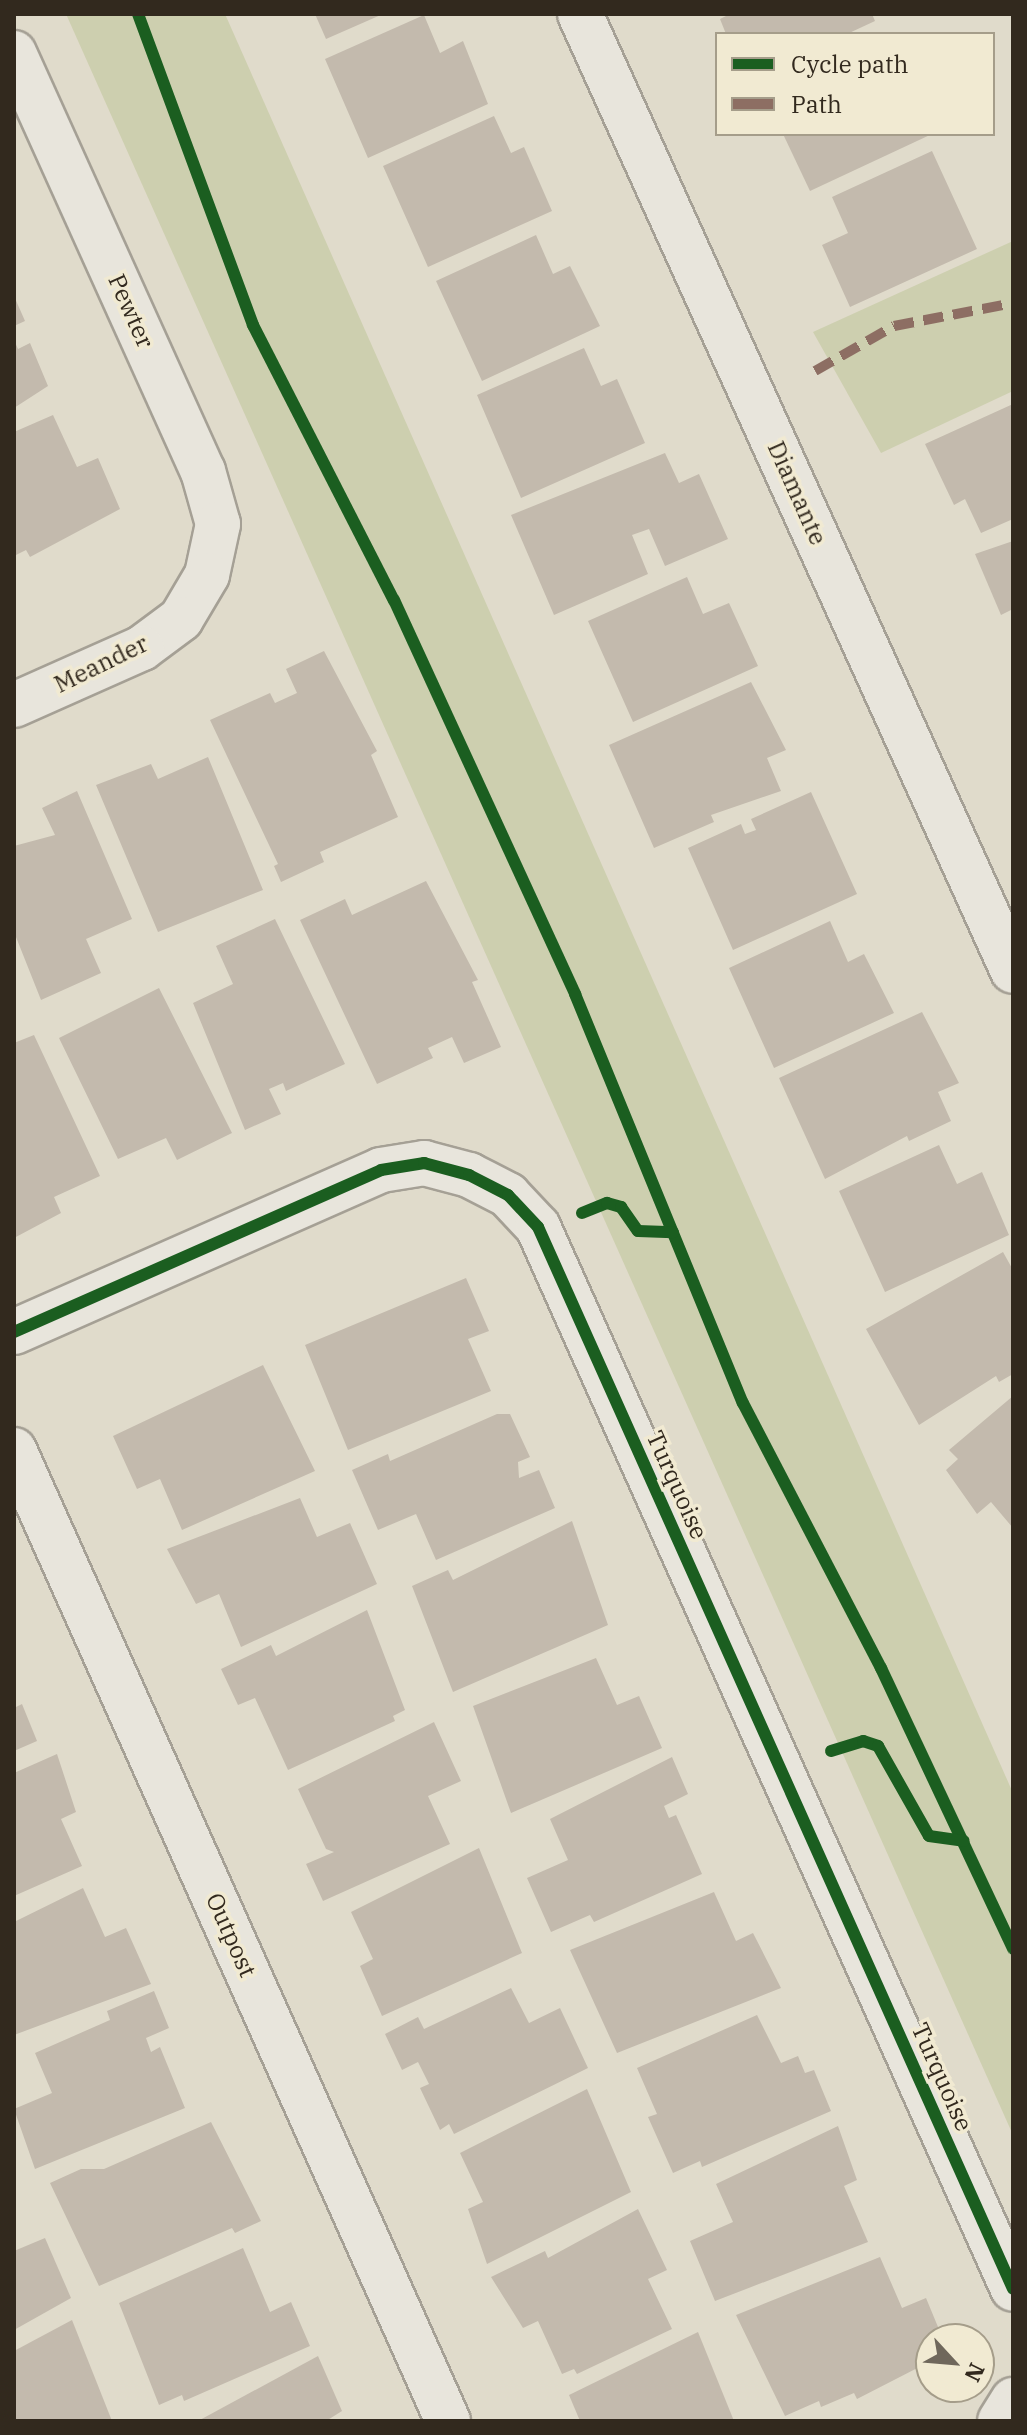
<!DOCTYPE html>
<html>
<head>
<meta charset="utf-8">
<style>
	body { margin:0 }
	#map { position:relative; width:1027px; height:2435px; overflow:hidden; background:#e0dbcb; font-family:"IBM Plex Serif",serif }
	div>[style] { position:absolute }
	.green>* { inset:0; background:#cdcfaf }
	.building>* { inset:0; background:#c3baad }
	.roads { filter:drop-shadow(2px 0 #a5a095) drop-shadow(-2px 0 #a5a095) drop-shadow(0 2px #a5a095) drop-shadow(0 -2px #a5a095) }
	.minor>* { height:44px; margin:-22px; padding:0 22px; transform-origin:22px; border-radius:22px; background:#e8e5dc }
	.quiet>* { height:10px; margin-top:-5px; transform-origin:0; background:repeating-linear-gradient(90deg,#8d6e63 0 20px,transparent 0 30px) }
	.cycleway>* { height:12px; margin:-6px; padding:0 6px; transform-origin:6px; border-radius:6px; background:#1b5e20 }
	span { translate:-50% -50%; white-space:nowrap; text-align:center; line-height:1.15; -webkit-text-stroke:7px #f1ead2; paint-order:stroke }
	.street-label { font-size:24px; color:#32291e }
	.frame { position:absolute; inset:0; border:16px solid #32291e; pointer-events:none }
	.legend { position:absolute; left:715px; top:32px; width:280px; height:104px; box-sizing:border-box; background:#f1ead2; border:2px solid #a59d8a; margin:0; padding:10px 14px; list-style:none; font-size:24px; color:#32291e }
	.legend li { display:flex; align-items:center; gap:16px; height:40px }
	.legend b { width:40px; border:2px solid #a59d8a }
	.north { position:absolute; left:915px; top:2323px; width:80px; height:80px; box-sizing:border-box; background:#f1ead2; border:2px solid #a59d8a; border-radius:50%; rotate:116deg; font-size:22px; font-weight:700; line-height:32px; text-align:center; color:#32291e }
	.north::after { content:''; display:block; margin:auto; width:28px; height:36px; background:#6f675b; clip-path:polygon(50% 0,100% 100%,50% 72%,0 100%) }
</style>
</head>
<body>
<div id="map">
	<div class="green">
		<i style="clip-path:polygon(66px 14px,225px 14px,1013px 1793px,1013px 2135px)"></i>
		<i style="clip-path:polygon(1013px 241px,1013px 391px,881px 453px,813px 332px)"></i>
	</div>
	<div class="building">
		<i style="clip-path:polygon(315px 14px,383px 14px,326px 39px)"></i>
		<i style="clip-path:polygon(730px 14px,872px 14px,875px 21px,847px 34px,726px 34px,720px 19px)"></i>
		<i style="clip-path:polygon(424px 15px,440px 53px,463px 41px,488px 104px,368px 158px,325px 59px)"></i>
		<i style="clip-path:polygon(494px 116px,511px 153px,524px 147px,552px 211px,428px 267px,383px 166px)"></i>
		<i style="clip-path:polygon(783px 134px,932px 134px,810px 191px)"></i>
		<i style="clip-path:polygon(932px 151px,977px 249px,850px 307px,822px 245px,848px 233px,832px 197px)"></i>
		<i style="clip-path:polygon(536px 235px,553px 274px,570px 266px,600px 326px,482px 381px,436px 281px)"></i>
		<i style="clip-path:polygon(14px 296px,25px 321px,14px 326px)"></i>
		<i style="clip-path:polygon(14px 340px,18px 349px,30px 343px,48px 386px,14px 408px)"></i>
		<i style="clip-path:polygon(584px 348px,601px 386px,617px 379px,645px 443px,521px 498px,477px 395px)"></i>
		<i style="clip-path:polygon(1013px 404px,1013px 519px,981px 533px,965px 499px,954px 505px,925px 444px)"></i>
		<i style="clip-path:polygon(53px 415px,77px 467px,98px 458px,120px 509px,30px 557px,26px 550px,14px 556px,14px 432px)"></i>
		<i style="clip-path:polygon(665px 453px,679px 483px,699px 474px,728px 539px,665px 566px,649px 529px,632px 535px,648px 574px,554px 615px,511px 515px)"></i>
		<i style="clip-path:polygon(1013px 541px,1013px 609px,1001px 615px,975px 554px)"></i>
		<i style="clip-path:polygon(687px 577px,703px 614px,729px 603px,758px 666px,633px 722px,588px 621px)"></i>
		<i style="clip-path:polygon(324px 651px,377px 751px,371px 755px,398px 817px,320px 852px,324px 862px,281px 882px,274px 866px,278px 864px,210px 720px,270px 693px,275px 703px,297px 693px,286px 669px)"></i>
		<i style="clip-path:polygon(751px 682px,786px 750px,767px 758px,781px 791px,711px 815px,714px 822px,654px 848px,609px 745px)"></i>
		<i style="clip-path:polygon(208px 757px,263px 890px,158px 932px,96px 785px,151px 764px,158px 779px)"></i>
		<i style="clip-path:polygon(77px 791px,132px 919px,86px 939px,101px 973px,41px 1000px,14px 932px,14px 846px,55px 835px,42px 808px)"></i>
		<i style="clip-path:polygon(811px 792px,857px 894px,733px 950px,688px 848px,741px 824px,745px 834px,756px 830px,751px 819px)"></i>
		<i style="clip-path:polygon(426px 881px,478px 980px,472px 982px,501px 1047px,464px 1063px,452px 1037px,428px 1048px,433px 1058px,377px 1084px,300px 920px,345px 899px,352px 915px)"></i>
		<i style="clip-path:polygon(275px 919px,345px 1064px,286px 1091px,283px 1083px,269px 1089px,281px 1114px,245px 1130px,193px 1003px,233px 984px,216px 946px)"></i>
		<i style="clip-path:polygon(830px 921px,848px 962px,864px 954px,894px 1013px,774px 1068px,729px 968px)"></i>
		<i style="clip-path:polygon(159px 988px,232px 1133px,177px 1160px,166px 1138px,118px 1159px,59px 1038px)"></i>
		<i style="clip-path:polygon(922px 1012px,959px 1083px,938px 1092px,951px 1121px,909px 1141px,907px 1136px,825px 1179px,779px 1078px)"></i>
		<i style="clip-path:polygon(34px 1035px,100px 1176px,54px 1197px,61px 1213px,14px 1238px,14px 1043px)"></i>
		<i style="clip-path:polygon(939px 1145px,957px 1184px,982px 1172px,1009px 1235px,885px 1292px,839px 1191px)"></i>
		<i style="clip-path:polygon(1003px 1252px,1013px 1270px,1013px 1374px,999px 1382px,996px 1376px,919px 1425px,866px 1329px)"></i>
		<i style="clip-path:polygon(466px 1278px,489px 1331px,468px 1339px,491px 1391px,348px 1450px,305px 1345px)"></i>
		<i style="clip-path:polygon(263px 1365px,315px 1471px,182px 1530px,160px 1479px,137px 1489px,113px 1436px)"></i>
		<i style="clip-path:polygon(1013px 1396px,1013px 1528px,991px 1502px,977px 1514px,946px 1470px,958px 1459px,949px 1450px)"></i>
		<i style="clip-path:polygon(497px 1414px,510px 1414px,530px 1457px,518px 1462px,519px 1478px,539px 1470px,555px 1508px,436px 1560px,416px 1514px,378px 1530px,352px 1470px,388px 1454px,390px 1461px)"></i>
		<i style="clip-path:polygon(300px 1498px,317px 1537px,350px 1523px,377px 1584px,241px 1647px,219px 1594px,196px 1604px,167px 1549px)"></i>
		<i style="clip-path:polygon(572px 1521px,608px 1625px,453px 1692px,412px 1586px,448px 1570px,453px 1580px)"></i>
		<i style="clip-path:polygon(367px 1610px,405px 1710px,393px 1716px,395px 1721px,288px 1770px,255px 1698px,238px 1705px,221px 1669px,271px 1645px,276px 1656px)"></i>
		<i style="clip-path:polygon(596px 1658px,617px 1705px,639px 1696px,662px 1748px,511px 1813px,473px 1706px)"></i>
		<i style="clip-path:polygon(22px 1704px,37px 1741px,14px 1751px,14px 1708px)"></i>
		<i style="clip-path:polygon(434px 1722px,461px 1781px,428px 1796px,450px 1844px,323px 1901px,306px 1864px,334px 1852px,326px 1849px,298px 1789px)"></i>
		<i style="clip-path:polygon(57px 1754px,76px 1812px,61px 1819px,82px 1866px,14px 1896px,14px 1773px)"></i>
		<i style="clip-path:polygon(672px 1757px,688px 1794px,664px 1806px,669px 1818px,676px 1815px,702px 1874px,594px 1922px,590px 1915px,551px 1932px,527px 1878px,568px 1860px,550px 1819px)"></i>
		<i style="clip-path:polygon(479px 1848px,522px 1953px,382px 2016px,360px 1966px,373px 1959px,351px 1912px)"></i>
		<i style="clip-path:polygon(83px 1888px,105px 1937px,126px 1928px,151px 1984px,14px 2035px,14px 1922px)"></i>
		<i style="clip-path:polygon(714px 1892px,736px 1941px,753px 1933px,781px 1988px,617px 2053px,570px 1950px)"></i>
		<i style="clip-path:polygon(511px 1988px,529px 2023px,560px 2008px,588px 2068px,454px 2134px,449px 2124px,440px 2130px,420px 2088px,429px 2084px,418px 2062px,402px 2070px,385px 2034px,418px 2017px,424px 2029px)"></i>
		<i style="clip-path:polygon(154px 1991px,169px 2028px,146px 2038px,151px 2052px,160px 2047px,185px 2108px,35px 2169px,14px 2109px,52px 2093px,35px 2053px,110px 2020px,107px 2011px)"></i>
		<i style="clip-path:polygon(757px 2015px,781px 2063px,798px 2056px,805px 2073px,814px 2070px,831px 2111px,702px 2167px,700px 2161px,673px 2173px,648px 2117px,657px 2114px,637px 2068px)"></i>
		<i style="clip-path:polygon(587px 2089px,631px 2192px,487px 2264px,468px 2209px,483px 2202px,460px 2153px)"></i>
		<i style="clip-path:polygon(211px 2122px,261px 2221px,235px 2233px,232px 2228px,99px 2286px,50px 2183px,81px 2169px,104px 2169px)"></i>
		<i style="clip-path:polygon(838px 2126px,857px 2180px,844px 2186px,868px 2242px,715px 2301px,690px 2241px,733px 2222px,716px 2184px)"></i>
		<i style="clip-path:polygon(638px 2209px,667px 2270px,648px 2279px,672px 2329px,577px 2374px,574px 2369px,562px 2374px,538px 2321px,523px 2328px,491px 2277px,545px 2251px,548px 2258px)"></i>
		<i style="clip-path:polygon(45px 2238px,71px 2298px,14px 2330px,14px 2251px)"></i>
		<i style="clip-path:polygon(243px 2248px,270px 2312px,291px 2302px,310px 2346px,184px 2401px,182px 2395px,159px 2405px,119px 2303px)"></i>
		<i style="clip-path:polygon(880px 2257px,902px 2308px,926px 2298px,943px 2339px,931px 2339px,931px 2361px,857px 2399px,854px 2393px,821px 2407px,819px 2401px,785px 2416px,736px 2315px)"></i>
		<i style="clip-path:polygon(72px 2320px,112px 2421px,14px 2421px,14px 2351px)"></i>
		<i style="clip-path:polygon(698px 2332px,734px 2421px,580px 2421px,569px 2395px)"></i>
		<i style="clip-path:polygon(318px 2356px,342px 2411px,326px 2421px,198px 2421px)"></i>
	</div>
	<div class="roads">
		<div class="minor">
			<i style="left:580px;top:14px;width:1050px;rotate:65.66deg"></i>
			<i style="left:14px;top:53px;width:459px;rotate:65.7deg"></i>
			<i style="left:203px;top:471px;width:55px;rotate:74.2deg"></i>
			<i style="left:218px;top:524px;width:52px;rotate:102.2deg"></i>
			<i style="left:207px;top:575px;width:51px;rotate:120.6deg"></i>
			<i style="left:181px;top:619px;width:49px;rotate:143.4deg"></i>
			<i style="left:142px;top:648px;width:140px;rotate:156deg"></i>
			<i style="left:14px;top:1332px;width:401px;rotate:-23.8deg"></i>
			<i style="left:381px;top:1170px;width:44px;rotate:-9.2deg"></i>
			<i style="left:424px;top:1163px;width:47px;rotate:14.9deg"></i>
			<i style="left:469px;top:1175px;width:44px;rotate:27.1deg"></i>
			<i style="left:508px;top:1195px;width:44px;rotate:46.8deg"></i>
			<i style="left:538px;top:1227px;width:1163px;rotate:65.9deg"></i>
			<i style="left:14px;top:1450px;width:1064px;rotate:65.92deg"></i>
			<i style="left:1000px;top:2421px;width:25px;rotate:-58deg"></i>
		</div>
	</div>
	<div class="quiet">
		<i style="left:815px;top:371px;width:91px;rotate:-29.7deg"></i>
		<i style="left:894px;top:326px;width:121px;rotate:-10.9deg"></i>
	</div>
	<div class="cycleway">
		<i style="left:138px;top:14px;width:332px;rotate:69.7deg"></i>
		<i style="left:253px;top:325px;width:309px;rotate:62.9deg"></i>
		<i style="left:394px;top:600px;width:434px;rotate:65.3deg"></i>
		<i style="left:575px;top:994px;width:442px;rotate:67.7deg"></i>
		<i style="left:743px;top:1403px;width:299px;rotate:62.5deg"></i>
		<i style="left:881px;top:1668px;width:310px;rotate:64.8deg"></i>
		<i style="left:582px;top:1213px;width:27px;rotate:-22deg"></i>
		<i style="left:607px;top:1203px;width:15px;rotate:16deg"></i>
		<i style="left:621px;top:1207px;width:29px;rotate:55deg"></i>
		<i style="left:638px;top:1231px;width:35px;rotate:2deg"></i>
		<i style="left:14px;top:1332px;width:401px;rotate:-23.8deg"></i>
		<i style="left:381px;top:1170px;width:44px;rotate:-9.2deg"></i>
		<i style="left:424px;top:1163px;width:47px;rotate:14.9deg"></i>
		<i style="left:469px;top:1175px;width:44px;rotate:27.1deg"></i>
		<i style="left:508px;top:1195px;width:44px;rotate:46.8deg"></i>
		<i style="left:538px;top:1227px;width:1163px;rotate:65.9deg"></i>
		<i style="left:831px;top:1751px;width:34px;rotate:-17deg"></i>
		<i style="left:863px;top:1741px;width:16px;rotate:18deg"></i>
		<i style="left:878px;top:1746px;width:103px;rotate:60.5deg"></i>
		<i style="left:929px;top:1836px;width:35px;rotate:8deg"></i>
	</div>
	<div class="street-label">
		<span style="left:131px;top:311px;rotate:66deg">Pewter</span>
		<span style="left:797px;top:493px;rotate:66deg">Diamante</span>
		<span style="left:101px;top:664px;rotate:-26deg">Meander</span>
		<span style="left:677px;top:1485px;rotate:66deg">Turquoise</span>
		<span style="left:231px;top:1935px;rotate:66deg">Outpost</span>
		<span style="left:942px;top:2077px;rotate:66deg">Turquoise</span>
	</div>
	<div class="frame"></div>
	<ul class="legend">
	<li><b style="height:10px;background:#1b5e20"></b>Cycle path</li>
	<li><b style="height:10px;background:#8d6e63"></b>Path</li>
	</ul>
	<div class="north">N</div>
</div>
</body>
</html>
